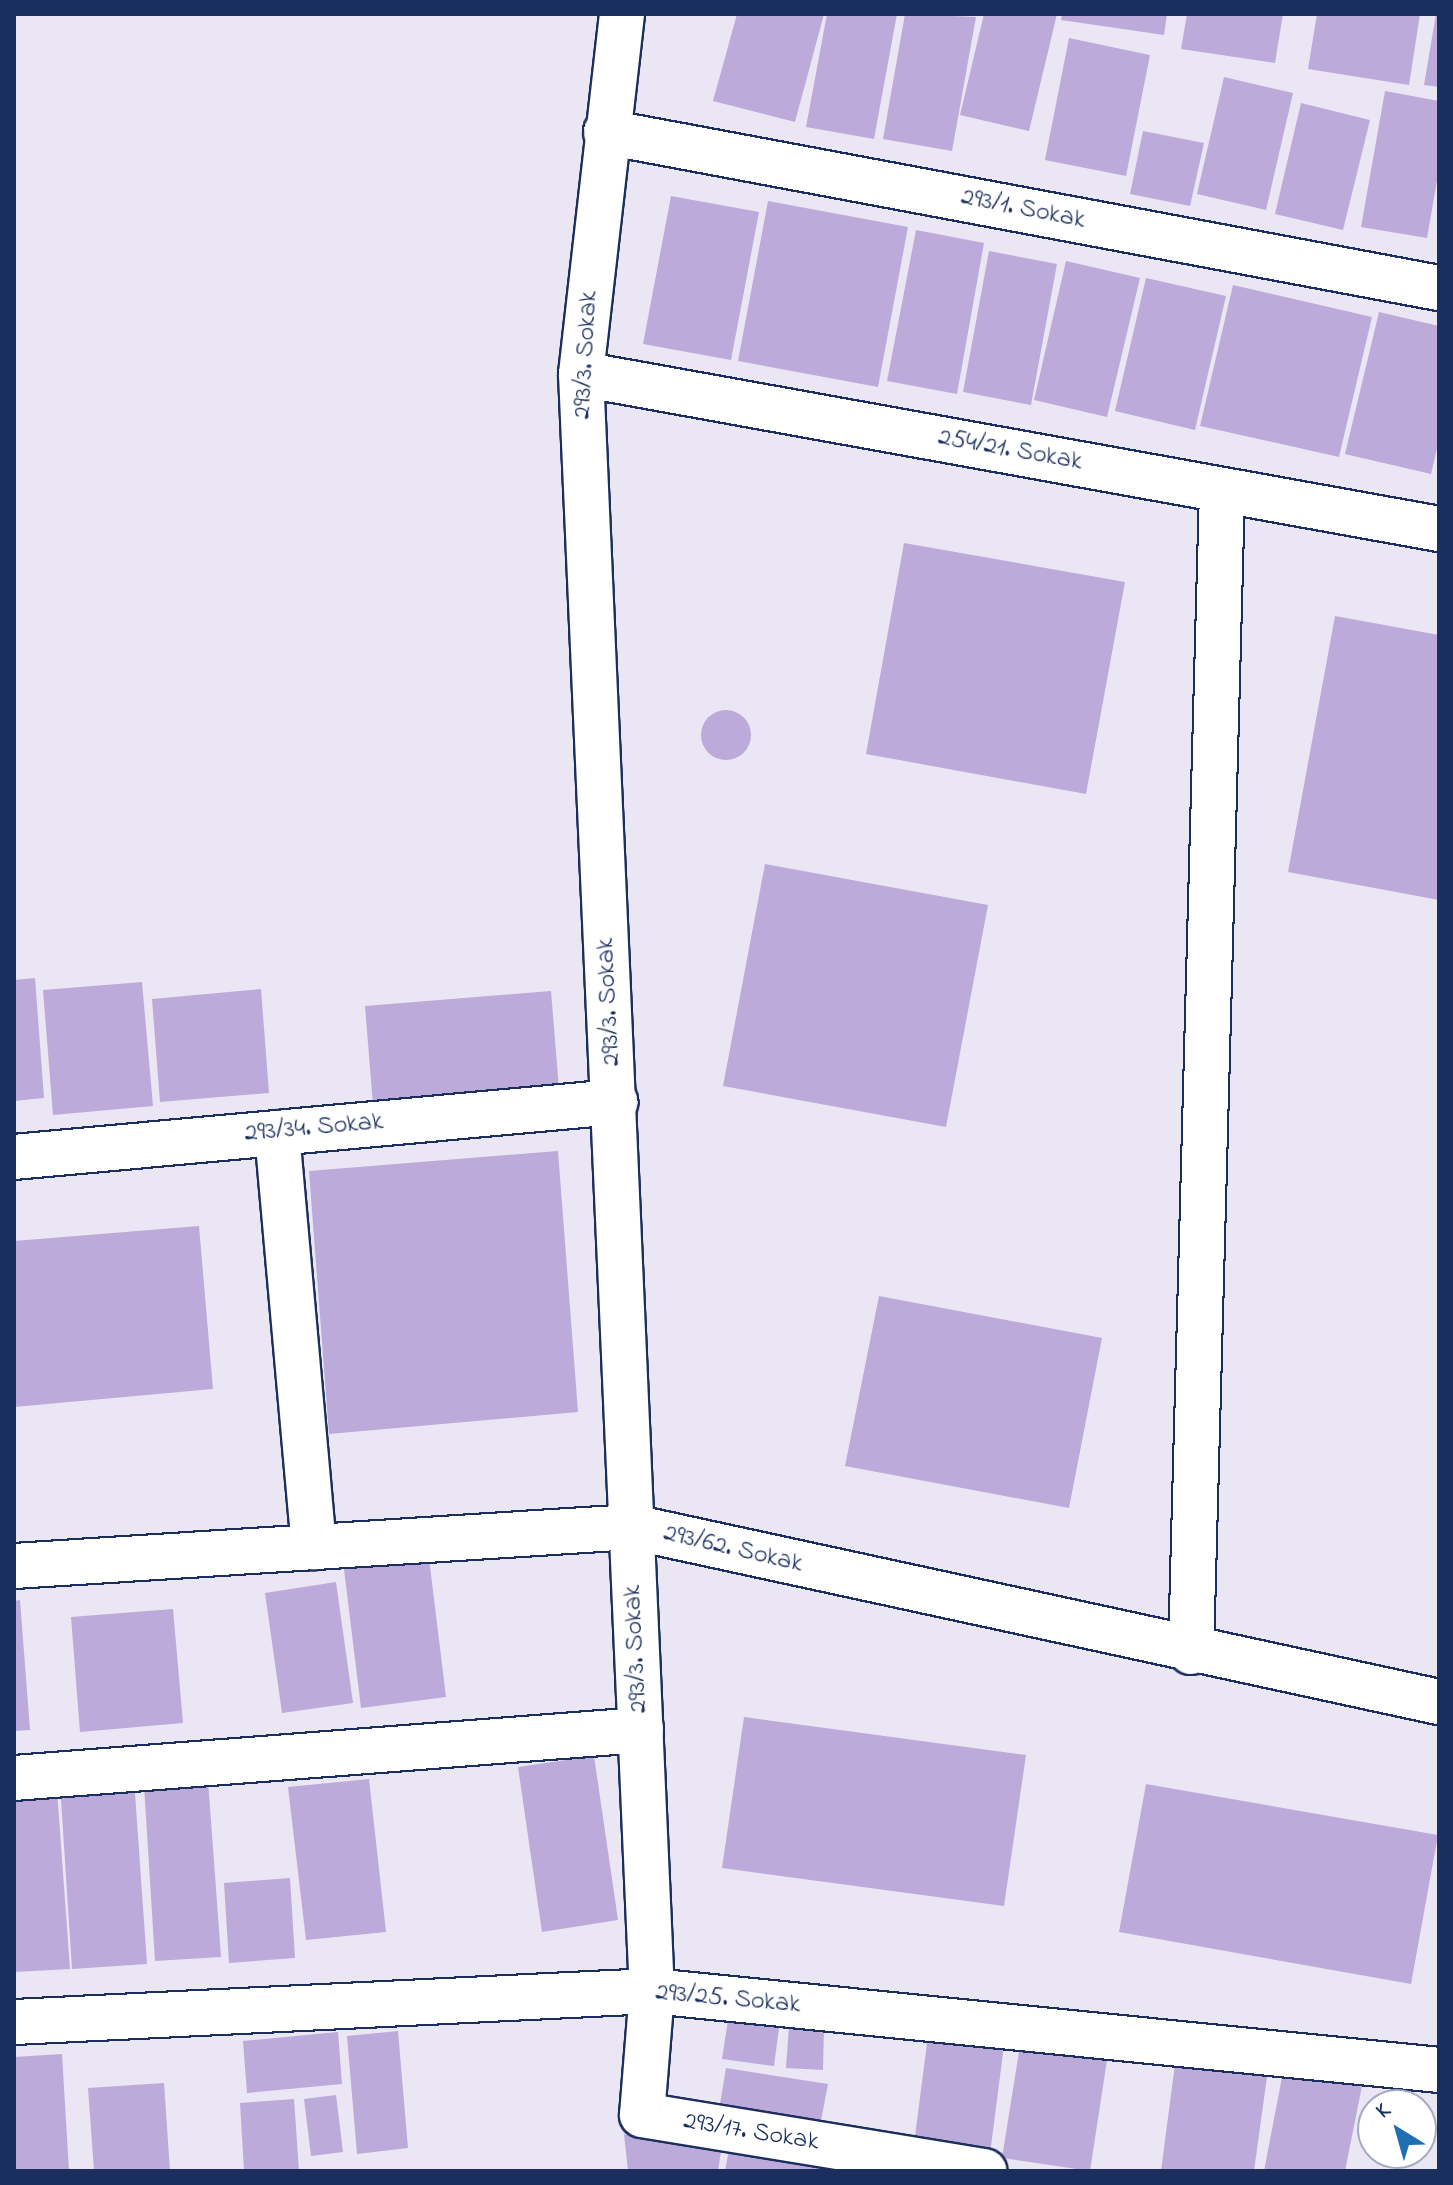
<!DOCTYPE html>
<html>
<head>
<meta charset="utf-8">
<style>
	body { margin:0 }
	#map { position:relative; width:1453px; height:2185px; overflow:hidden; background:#ebe6f4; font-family:"Indie Flower",sans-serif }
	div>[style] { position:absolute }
	.building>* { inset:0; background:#bcaada }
	.round { border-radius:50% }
	.roads { filter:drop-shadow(2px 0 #1b2f5e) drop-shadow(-2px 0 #1b2f5e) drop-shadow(0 2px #1b2f5e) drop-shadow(0 -2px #1b2f5e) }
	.minor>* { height:44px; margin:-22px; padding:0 22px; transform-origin:22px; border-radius:22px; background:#fff }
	span { translate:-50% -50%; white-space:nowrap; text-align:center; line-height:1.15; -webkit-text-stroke:6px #fff; paint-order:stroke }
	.street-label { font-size:26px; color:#1b2f5e }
	.frame { position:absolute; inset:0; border:16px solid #1b2f5e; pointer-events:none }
	.north { position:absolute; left:1357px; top:2089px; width:80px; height:80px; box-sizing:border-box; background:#fff; border:2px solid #a4acbf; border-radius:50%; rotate:323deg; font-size:22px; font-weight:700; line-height:32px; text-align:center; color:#1b2f5e }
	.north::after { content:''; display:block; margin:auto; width:28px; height:36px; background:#1f6fb2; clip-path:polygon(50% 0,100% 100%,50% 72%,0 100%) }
</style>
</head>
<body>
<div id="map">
	<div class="building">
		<i style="clip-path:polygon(737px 14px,824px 14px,795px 122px,713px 101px)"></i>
		<i style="clip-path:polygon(827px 14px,897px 14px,874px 139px,806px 127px)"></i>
		<i style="clip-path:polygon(905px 14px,976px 17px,952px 151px,883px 139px)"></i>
		<i style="clip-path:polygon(984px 14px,1057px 14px,1029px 131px,960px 115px)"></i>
		<i style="clip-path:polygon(1062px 14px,1167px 14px,1164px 35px,1061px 20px)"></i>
		<i style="clip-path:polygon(1187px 14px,1283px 14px,1275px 63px,1181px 49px)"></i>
		<i style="clip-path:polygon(1317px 14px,1420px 14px,1409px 85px,1308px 69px)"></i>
		<i style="clip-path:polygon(1436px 14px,1439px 14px,1439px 87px,1424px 85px)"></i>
		<i style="clip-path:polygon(1069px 38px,1150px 55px,1126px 176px,1045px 160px)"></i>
		<i style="clip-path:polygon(1224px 77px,1293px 93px,1266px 210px,1197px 194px)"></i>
		<i style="clip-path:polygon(1385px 91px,1439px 101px,1439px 169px,1427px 238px,1361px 227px)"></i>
		<i style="clip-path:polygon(1301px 103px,1370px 120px,1343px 230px,1275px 214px)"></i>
		<i style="clip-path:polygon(1143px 131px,1204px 143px,1190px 206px,1130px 194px)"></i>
		<i style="clip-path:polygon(671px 196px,759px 212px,731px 360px,643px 344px)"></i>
		<i style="clip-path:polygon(768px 201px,908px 227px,878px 387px,738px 361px)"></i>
		<i style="clip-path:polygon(916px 230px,984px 243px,957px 394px,887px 381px)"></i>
		<i style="clip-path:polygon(989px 251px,1057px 264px,1031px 405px,963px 392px)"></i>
		<i style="clip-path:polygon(1066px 261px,1140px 278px,1107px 417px,1034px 400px)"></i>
		<i style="clip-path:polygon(1146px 278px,1226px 296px,1195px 430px,1115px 411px)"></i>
		<i style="clip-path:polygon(1233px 285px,1372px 317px,1339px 457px,1200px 426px)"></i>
		<i style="clip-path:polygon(1379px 312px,1439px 326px,1439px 440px,1431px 474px,1345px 454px)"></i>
		<i style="clip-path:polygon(904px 543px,1125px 582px,1086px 794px,866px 754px)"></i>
		<i style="clip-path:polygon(1335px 616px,1439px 635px,1439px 900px,1288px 872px)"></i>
		<i class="round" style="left:701px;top:710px;width:50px;height:50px"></i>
		<i style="clip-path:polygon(765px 864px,988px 905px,946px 1127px,723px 1086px)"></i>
		<i style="clip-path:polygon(35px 978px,44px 1098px,14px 1101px,14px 980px)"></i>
		<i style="clip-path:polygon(142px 982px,153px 1106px,53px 1115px,43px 990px)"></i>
		<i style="clip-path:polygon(261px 989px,269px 1093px,160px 1102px,152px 999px)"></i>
		<i style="clip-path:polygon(551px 991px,559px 1089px,373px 1105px,365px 1006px)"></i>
		<i style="clip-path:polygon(558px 1151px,578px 1412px,329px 1434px,309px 1171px)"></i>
		<i style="clip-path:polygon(199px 1226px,213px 1389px,14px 1407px,14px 1241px)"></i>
		<i style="clip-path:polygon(879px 1296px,1102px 1338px,1069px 1508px,845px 1466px)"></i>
		<i style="clip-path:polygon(428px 1550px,446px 1697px,361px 1708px,343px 1561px)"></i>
		<i style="clip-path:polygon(336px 1582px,353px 1703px,282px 1713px,265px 1593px)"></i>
		<i style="clip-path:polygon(20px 1600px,30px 1730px,14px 1731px,14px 1601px)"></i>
		<i style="clip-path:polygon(173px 1609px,183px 1723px,80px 1732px,71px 1617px)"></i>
		<i style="clip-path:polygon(744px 1717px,1026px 1755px,1004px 1906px,722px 1868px)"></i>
		<i style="clip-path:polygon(594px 1756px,618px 1920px,542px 1932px,518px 1767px)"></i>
		<i style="clip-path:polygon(134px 1779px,147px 1964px,72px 1969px,60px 1784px)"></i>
		<i style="clip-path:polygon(369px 1779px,386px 1932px,306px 1940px,288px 1787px)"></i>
		<i style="clip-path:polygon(208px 1780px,221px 1957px,155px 1961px,144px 1785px)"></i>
		<i style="clip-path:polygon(1146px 1784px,1438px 1835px,1411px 1984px,1119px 1932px)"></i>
		<i style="clip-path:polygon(57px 1790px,70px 1969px,14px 1972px,14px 1793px)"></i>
		<i style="clip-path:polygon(290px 1878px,295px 1958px,229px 1963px,224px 1883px)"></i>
		<i style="clip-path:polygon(728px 2020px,779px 2028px,774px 2066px,722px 2059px)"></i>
		<i style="clip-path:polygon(930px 2020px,1006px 2030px,990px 2154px,914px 2144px)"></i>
		<i style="clip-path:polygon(789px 2026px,824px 2028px,823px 2070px,786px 2068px)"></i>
		<i style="clip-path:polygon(398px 2031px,408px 2148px,357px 2154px,347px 2036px)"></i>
		<i style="clip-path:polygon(338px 2032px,342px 2084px,247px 2093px,243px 2041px)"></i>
		<i style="clip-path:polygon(1022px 2033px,1109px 2047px,1090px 2171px,1002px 2158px)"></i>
		<i style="clip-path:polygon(1177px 2049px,1269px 2062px,1254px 2171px,1161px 2171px)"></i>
		<i style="clip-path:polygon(62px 2054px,69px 2171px,14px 2171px,14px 2057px)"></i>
		<i style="clip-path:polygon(726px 2068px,828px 2084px,820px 2126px,719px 2110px)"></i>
		<i style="clip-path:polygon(1283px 2072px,1362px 2086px,1345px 2171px,1264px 2171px)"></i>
		<i style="clip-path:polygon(164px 2083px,170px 2171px,94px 2171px,88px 2088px)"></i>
		<i style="clip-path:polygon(336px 2095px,343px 2152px,311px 2156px,304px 2099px)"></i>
		<i style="clip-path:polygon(294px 2099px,299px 2171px,244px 2171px,240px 2103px)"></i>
		<i style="clip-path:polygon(624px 2134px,721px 2151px,718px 2171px,628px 2171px)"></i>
		<i style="clip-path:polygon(729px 2149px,830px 2166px,829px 2171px,725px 2171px)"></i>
	</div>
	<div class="roads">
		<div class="minor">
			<i style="left:622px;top:14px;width:362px;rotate:96.5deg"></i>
			<i style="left:581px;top:374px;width:1619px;rotate:87.49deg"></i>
			<i style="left:652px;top:1991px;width:124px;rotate:94.6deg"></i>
			<i style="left:642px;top:2115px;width:347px;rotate:9.3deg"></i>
			<i style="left:606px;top:132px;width:847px;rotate:10.61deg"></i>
			<i style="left:581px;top:374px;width:872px;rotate:10.24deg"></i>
			<i style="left:277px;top:1133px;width:416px;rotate:84.9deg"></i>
			<i style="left:14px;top:1157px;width:604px;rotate:-5.23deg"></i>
			<i style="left:14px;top:1566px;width:619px;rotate:-3.61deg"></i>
			<i style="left:632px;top:1527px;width:826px;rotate:12.24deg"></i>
			<i style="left:1191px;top:1652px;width:1162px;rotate:-88.47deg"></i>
			<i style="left:14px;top:1778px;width:629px;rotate:-4.38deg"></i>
			<i style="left:14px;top:2022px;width:639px;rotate:-2.78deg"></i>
			<i style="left:652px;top:1991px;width:791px;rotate:5.73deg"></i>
		</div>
	</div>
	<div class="street-label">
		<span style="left:1023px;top:210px;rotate:11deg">293/1. Sokak</span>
		<span style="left:587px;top:355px;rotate:-87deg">293/3. Sokak</span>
		<span style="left:1010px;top:451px;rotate:10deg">254/21. Sokak</span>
		<span style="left:610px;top:1002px;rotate:-93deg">293/3. Sokak</span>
		<span style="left:314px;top:1129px;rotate:-5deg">293/34. Sokak</span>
		<span style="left:733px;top:1550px;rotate:13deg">293/62. Sokak</span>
		<span style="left:637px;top:1649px;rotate:-93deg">293/3. Sokak</span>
		<span style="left:728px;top:2000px;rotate:5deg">293/25. Sokak</span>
		<span style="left:751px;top:2133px;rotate:9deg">293/17. Sokak</span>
	</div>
	<div class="frame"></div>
	<div class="north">K</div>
</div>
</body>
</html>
